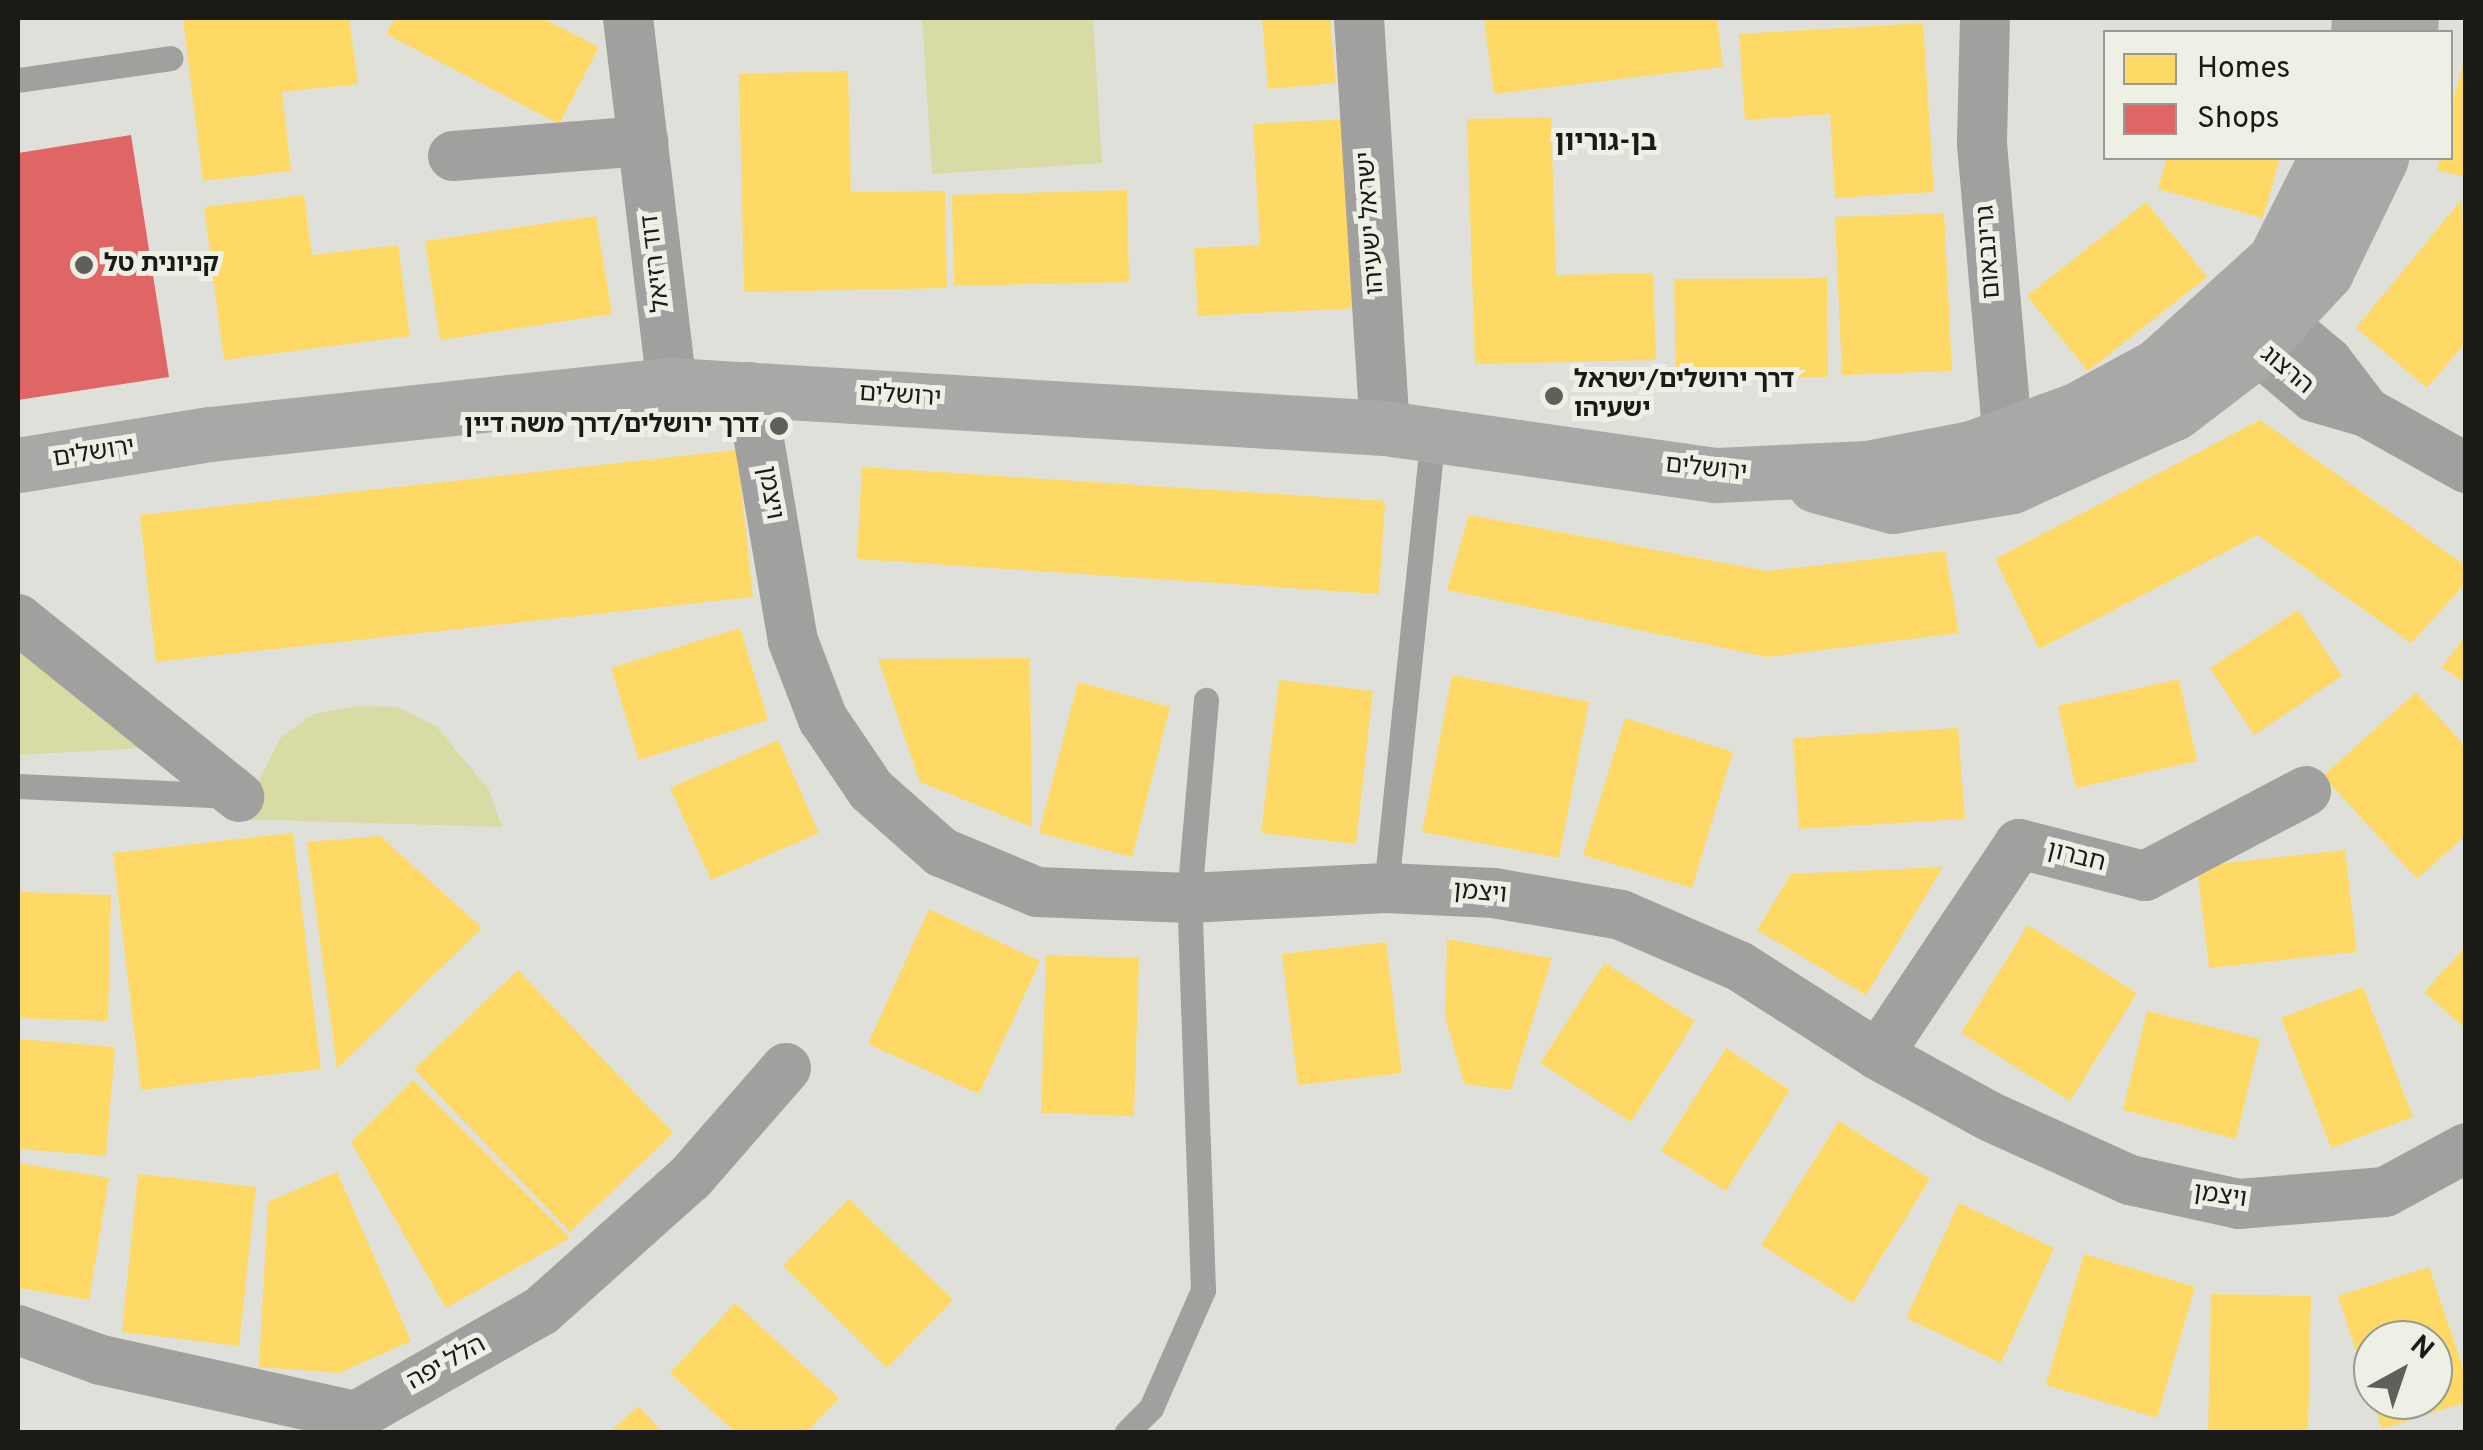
<!DOCTYPE html>
<html>
<head>
<meta charset="utf-8">
<style>
	body { margin:0 }
	#map { position:relative; width:2483px; height:1450px; overflow:hidden; background:#dfe0da; font-family:Overpass,"Noto Sans Hebrew",sans-serif }
	div>[style] { position:absolute }
	.green>* { inset:0; background:#d9dba5 }
	.homes>* { inset:0; background:#ffd966 }
	.shops>* { inset:0; background:#e06666 }
	.lane>* { height:25px; margin:-12.5px; padding:0 12.5px; transform-origin:12.5px; border-radius:12.5px; background:#a0a09e }
	.street>* { height:50px; margin:-25px; padding:0 25px; transform-origin:25px; border-radius:25px; background:#a0a09e }
	.secondary>* { height:55px; margin:-27.5px; padding:0 27.5px; transform-origin:27.5px; border-radius:27.5px; background:#a8a9a6 }
	.dots>* { width:28px; height:28px; translate:-50% -50%; box-sizing:border-box; border:5px solid #eeefe5; border-radius:50% }
	span { translate:-50% -50%; white-space:nowrap; text-align:center; line-height:1.15; -webkit-text-stroke:10px #eeefe5; paint-order:stroke }
	.street-label { font-size:25px; color:#1a1a16 }
	.poi-label { font-size:25px; color:#1a1a16; font-weight:700 }
	.left { translate:0 -50%; text-align:left }
	.right { translate:-100% -50%; text-align:right }
	.neighbourhood-label { font-size:28px; color:#1a1a16; font-weight:700 }
	.frame { position:absolute; inset:0; border:20px solid #1a1a16; pointer-events:none }
	.legend { position:absolute; left:2103px; top:30px; width:350px; height:130px; box-sizing:border-box; background:#eeefe5; border:2px solid #999a92; margin:0; padding:12px 18px; list-style:none; font-size:30px; color:#1a1a16 }
	.legend li { display:flex; align-items:center; gap:20px; height:50px }
	.legend b { width:50px; border:2px solid #999a92 }
	.north { position:absolute; left:2353px; top:1320px; width:100px; height:100px; box-sizing:border-box; background:#eeefe5; border:2px solid #999a92; border-radius:50%; rotate:40deg; font-size:28px; font-weight:700; line-height:40px; text-align:center; color:#1a1a16 }
	.north::after { content:''; display:block; margin:auto; width:35px; height:45px; background:#5f5f5b; clip-path:polygon(50% 0,100% 100%,50% 72%,0 100%) }
</style>
</head>
<body>
<div id="map">
	<div class="green">
		<i style="clip-path:polygon(922px 18px,1093px 18px,1102px 163px,932px 174px)"></i>
		<i style="clip-path:polygon(18px 638px,161px 747px,18px 755px)"></i>
		<i style="clip-path:polygon(356px 706px,397px 707px,436px 726px,489px 790px,502px 827px,239px 819px,281px 737px,314px 714px)"></i>
	</div>
	<div class="homes">
		<i style="clip-path:polygon(183px 18px,349px 18px,358px 84px,282px 92px,291px 171px,203px 181px)"></i>
		<i style="clip-path:polygon(395px 18px,542px 18px,599px 47px,559px 124px,386px 34px)"></i>
		<i style="clip-path:polygon(1262px 18px,1330px 18px,1336px 83px,1268px 89px)"></i>
		<i style="clip-path:polygon(1484px 18px,1717px 18px,1723px 67px,1494px 94px)"></i>
		<i style="clip-path:polygon(1923px 23px,1934px 192px,1835px 198px,1830px 114px,1745px 120px,1739px 34px)"></i>
		<i style="clip-path:polygon(2466px 53px,2466px 177px,2437px 170px,2440px 158px,2450px 158px,2450px 111px)"></i>
		<i style="clip-path:polygon(848px 71px,851px 192px,945px 191px,947px 288px,744px 292px,739px 74px)"></i>
		<i style="clip-path:polygon(1551px 117px,1556px 275px,1653px 273px,1656px 360px,1475px 364px,1467px 119px)"></i>
		<i style="clip-path:polygon(1349px 119px,1359px 308px,1198px 316px,1194px 248px,1260px 245px,1253px 124px)"></i>
		<i style="clip-path:polygon(2167px 158px,2280px 158px,2263px 218px,2158px 189px)"></i>
		<i style="clip-path:polygon(1127px 190px,1129px 282px,954px 286px,952px 195px)"></i>
		<i style="clip-path:polygon(304px 195px,312px 255px,398px 245px,410px 336px,224px 360px,204px 207px)"></i>
		<i style="clip-path:polygon(2462px 199px,2466px 342px,2427px 388px,2356px 328px)"></i>
		<i style="clip-path:polygon(2146px 202px,2207px 277px,2088px 371px,2027px 296px)"></i>
		<i style="clip-path:polygon(1944px 213px,1952px 371px,1842px 375px,1835px 217px)"></i>
		<i style="clip-path:polygon(596px 216px,612px 314px,440px 340px,425px 241px)"></i>
		<i style="clip-path:polygon(1827px 278px,1828px 377px,1676px 378px,1674px 279px)"></i>
		<i style="clip-path:polygon(2260px 420px,2466px 566px,2466px 583px,2411px 643px,2258px 535px,2039px 649px,1995px 559px)"></i>
		<i style="clip-path:polygon(737px 450px,753px 597px,156px 662px,140px 515px)"></i>
		<i style="clip-path:polygon(862px 467px,1385px 501px,1379px 594px,857px 559px)"></i>
		<i style="clip-path:polygon(1469px 515px,1767px 571px,1945px 551px,1959px 633px,1767px 657px,1447px 590px)"></i>
		<i style="clip-path:polygon(2298px 610px,2342px 676px,2254px 735px,2210px 668px)"></i>
		<i style="clip-path:polygon(740px 628px,768px 720px,639px 760px,611px 668px)"></i>
		<i style="clip-path:polygon(2466px 635px,2466px 684px,2442px 667px)"></i>
		<i style="clip-path:polygon(1030px 658px,1032px 827px,920px 782px,878px 659px)"></i>
		<i style="clip-path:polygon(1452px 675px,1589px 702px,1559px 858px,1422px 832px)"></i>
		<i style="clip-path:polygon(2179px 679px,2197px 761px,2076px 788px,2058px 706px)"></i>
		<i style="clip-path:polygon(1279px 680px,1373px 691px,1356px 844px,1261px 833px)"></i>
		<i style="clip-path:polygon(1078px 682px,1170px 707px,1132px 857px,1039px 833px)"></i>
		<i style="clip-path:polygon(2416px 692px,2466px 747px,2466px 835px,2417px 879px,2323px 776px)"></i>
		<i style="clip-path:polygon(1625px 718px,1733px 752px,1692px 888px,1583px 855px)"></i>
		<i style="clip-path:polygon(1958px 728px,1965px 819px,1799px 829px,1793px 738px)"></i>
		<i style="clip-path:polygon(778px 740px,819px 833px,711px 880px,670px 788px)"></i>
		<i style="clip-path:polygon(293px 833px,321px 1069px,141px 1090px,113px 853px)"></i>
		<i style="clip-path:polygon(380px 836px,482px 928px,337px 1069px,307px 842px)"></i>
		<i style="clip-path:polygon(2345px 850px,2357px 952px,2209px 968px,2197px 866px)"></i>
		<i style="clip-path:polygon(1943px 867px,1866px 995px,1757px 930px,1791px 874px)"></i>
		<i style="clip-path:polygon(18px 892px,111px 895px,108px 1021px,18px 1018px)"></i>
		<i style="clip-path:polygon(929px 909px,1040px 961px,979px 1094px,868px 1044px)"></i>
		<i style="clip-path:polygon(2028px 925px,2137px 993px,2070px 1101px,1961px 1033px)"></i>
		<i style="clip-path:polygon(1447px 939px,1552px 958px,1511px 1090px,1464px 1084px,1445px 1016px)"></i>
		<i style="clip-path:polygon(1386px 942px,1402px 1073px,1298px 1085px,1282px 954px)"></i>
		<i style="clip-path:polygon(2466px 946px,2466px 1029px,2424px 992px)"></i>
		<i style="clip-path:polygon(1046px 955px,1139px 958px,1134px 1116px,1041px 1113px)"></i>
		<i style="clip-path:polygon(1605px 963px,1695px 1021px,1631px 1122px,1540px 1063px)"></i>
		<i style="clip-path:polygon(518px 970px,673px 1133px,570px 1232px,414px 1069px)"></i>
		<i style="clip-path:polygon(2363px 987px,2413px 1117px,2331px 1148px,2281px 1018px)"></i>
		<i style="clip-path:polygon(2147px 1011px,2260px 1039px,2236px 1139px,2123px 1110px)"></i>
		<i style="clip-path:polygon(18px 1039px,115px 1047px,106px 1156px,18px 1149px)"></i>
		<i style="clip-path:polygon(1726px 1048px,1790px 1090px,1726px 1191px,1661px 1151px)"></i>
		<i style="clip-path:polygon(413px 1080px,570px 1238px,446px 1308px,351px 1142px)"></i>
		<i style="clip-path:polygon(1839px 1121px,1930px 1179px,1853px 1303px,1761px 1245px)"></i>
		<i style="clip-path:polygon(18px 1163px,109px 1178px,89px 1300px,18px 1288px)"></i>
		<i style="clip-path:polygon(337px 1172px,411px 1341px,339px 1373px,259px 1367px,268px 1202px)"></i>
		<i style="clip-path:polygon(138px 1174px,256px 1187px,239px 1346px,122px 1332px)"></i>
		<i style="clip-path:polygon(849px 1199px,953px 1300px,887px 1368px,783px 1266px)"></i>
		<i style="clip-path:polygon(1959px 1203px,2054px 1248px,2001px 1363px,1906px 1318px)"></i>
		<i style="clip-path:polygon(2084px 1254px,2195px 1287px,2157px 1418px,2046px 1385px)"></i>
		<i style="clip-path:polygon(2429px 1267px,2466px 1377px,2466px 1402px,2382px 1429px,2373px 1400px,2433px 1400px,2433px 1340px,2373px 1340px,2372px 1399px,2338px 1296px)"></i>
		<i style="clip-path:polygon(2211px 1294px,2311px 1296px,2308px 1432px,2208px 1432px)"></i>
		<i style="clip-path:polygon(735px 1303px,839px 1398px,807px 1432px,735px 1432px,670px 1373px)"></i>
		<i style="clip-path:polygon(638px 1406px,663px 1432px,610px 1432px)"></i>
	</div>
	<div class="shops">
		<i style="clip-path:polygon(131px 135px,169px 377px,18px 400px,18px 153px)"></i>
	</div>
	<div class="lane">
		<i style="left:18px;top:80px;width:154px;rotate:-8.2deg"></i>
		<i style="left:18px;top:786px;width:209px;rotate:2.7deg"></i>
		<i style="left:1386px;top:888px;width:457px;rotate:-84.1deg"></i>
		<i style="left:1127px;top:1432px;width:34px;rotate:-45deg"></i>
		<i style="left:1151px;top:1408px;width:129px;rotate:-66.2deg"></i>
		<i style="left:1203px;top:1290px;width:392px;rotate:-92deg"></i>
		<i style="left:1189px;top:898px;width:199px;rotate:-85.1deg"></i>
	</div>
	<div class="street">
		<i style="left:628px;top:18px;width:370px;rotate:83.2deg"></i>
		<i style="left:1359px;top:18px;width:411px;rotate:86.4deg"></i>
		<i style="left:1985px;top:18px;width:126px;rotate:91.4deg"></i>
		<i style="left:1982px;top:144px;width:333px;rotate:85deg"></i>
		<i style="left:453px;top:156px;width:191px;rotate:-4.5deg"></i>
		<i style="left:2243px;top:308px;width:43px;rotate:21.8deg"></i>
		<i style="left:2283px;top:324px;width:59px;rotate:40.2deg"></i>
		<i style="left:2328px;top:362px;width:63px;rotate:52.8deg"></i>
		<i style="left:2235px;top:313px;width:41px;rotate:59deg"></i>
		<i style="left:2256px;top:348px;width:76px;rotate:40.2deg"></i>
		<i style="left:2314px;top:397px;width:54px;rotate:16.1deg"></i>
		<i style="left:2366px;top:412px;width:115px;rotate:29.2deg"></i>
		<i style="left:750px;top:387px;width:258px;rotate:80.4deg"></i>
		<i style="left:793px;top:641px;width:84px;rotate:69deg"></i>
		<i style="left:823px;top:719px;width:86px;rotate:55.9deg"></i>
		<i style="left:871px;top:790px;width:94px;rotate:41.5deg"></i>
		<i style="left:941px;top:852px;width:104px;rotate:22.6deg"></i>
		<i style="left:1037px;top:892px;width:152px;rotate:2.3deg"></i>
		<i style="left:1189px;top:898px;width:197px;rotate:-2.9deg"></i>
		<i style="left:1386px;top:888px;width:108px;rotate:2.7deg"></i>
		<i style="left:1494px;top:893px;width:129px;rotate:9.8deg"></i>
		<i style="left:1621px;top:915px;width:129px;rotate:23.4deg"></i>
		<i style="left:1739px;top:966px;width:165px;rotate:32.6deg"></i>
		<i style="left:1878px;top:1055px;width:129px;rotate:28.8deg"></i>
		<i style="left:1991px;top:1117px;width:153px;rotate:24.4deg"></i>
		<i style="left:2130px;top:1180px;width:112px;rotate:12.4deg"></i>
		<i style="left:2239px;top:1204px;width:146px;rotate:-4.7deg"></i>
		<i style="left:2385px;top:1192px;width:92px;rotate:-28.5deg"></i>
		<i style="left:18px;top:619px;width:284px;rotate:38.8deg"></i>
		<i style="left:1878px;top:1055px;width:254px;rotate:-56.2deg"></i>
		<i style="left:2019px;top:844px;width:130px;rotate:14.3deg"></i>
		<i style="left:2145px;top:876px;width:182px;rotate:-27.8deg"></i>
		<i style="left:18px;top:1330px;width:88px;rotate:19.9deg"></i>
		<i style="left:101px;top:1360px;width:261px;rotate:12.4deg"></i>
		<i style="left:356px;top:1416px;width:213px;rotate:-29.6deg"></i>
		<i style="left:541px;top:1311px;width:200px;rotate:-41.8deg"></i>
		<i style="left:690px;top:1178px;width:146px;rotate:-48.9deg"></i>
	</div>
	<div class="secondary">
		<i style="left:2358px;top:32px;width:14px;rotate:-86deg"></i>
		<i style="left:2410px;top:32px;width:14px;rotate:-86deg"></i>
		<i style="left:18px;top:465px;width:194px;rotate:-9.2deg"></i>
		<i style="left:210px;top:434px;width:465px;rotate:-6.1deg"></i>
		<i style="left:672px;top:385px;width:714px;rotate:3.45deg"></i>
		<i style="left:1385px;top:428px;width:335px;rotate:8.1deg"></i>
		<i style="left:1717px;top:475px;width:150px;rotate:-2.7deg"></i>
		<i style="left:1867px;top:468px;width:106px;rotate:-10.9deg"></i>
		<i style="left:1971px;top:448px;width:114px;rotate:-20deg"></i>
		<i style="left:2078px;top:409px;width:90px;rotate:-28.6deg"></i>
		<i style="left:2157px;top:366px;width:159px;rotate:-42.2deg"></i>
		<i style="left:2275px;top:259px;width:113px;rotate:-63.2deg"></i>
		<i style="left:1815px;top:485px;width:81px;rotate:15.1deg"></i>
		<i style="left:1893px;top:506px;width:121px;rotate:-9.5deg"></i>
		<i style="left:2012px;top:486px;width:178px;rotate:-24.3deg"></i>
		<i style="left:2174px;top:413px;width:89px;rotate:-37.3deg"></i>
		<i style="left:2245px;top:359px;width:119px;rotate:-47deg"></i>
		<i style="left:2326px;top:272px;width:127px;rotate:-64.2deg"></i>
	</div>
	<div class="dots">
		<i style="left:84px;top:265px;background:#5f5f5b"></i>
		<i style="left:1554px;top:396px;background:#5f5f5b"></i>
		<i style="left:779px;top:426px;background:#5f5f5b"></i>
	</div>
	<div class="street-label">
		<span style="left:1372px;top:223px;rotate:-94deg">ישראל ישעיהו</span>
		<span style="left:1990px;top:252px;rotate:-94deg">גרינבאום</span>
		<span style="left:657px;top:263px;rotate:-97deg">דוד רזיאל</span>
		<span style="left:2286px;top:371px;rotate:40deg">הרצוג</span>
		<span style="left:900px;top:397px;rotate:4deg">ירושלים</span>
		<span style="left:94px;top:454px;rotate:-9deg">ירושלים</span>
		<span style="left:1706px;top:470px;rotate:6deg">ירושלים</span>
		<span style="left:769px;top:493px;rotate:80deg">ויצמן</span>
		<span style="left:2076px;top:858px;rotate:14deg">חברון</span>
		<span style="left:1480px;top:894px;rotate:5deg">ויצמן</span>
		<span style="left:2220px;top:1197px;rotate:8deg">ויצמן</span>
		<span style="left:447px;top:1364px;rotate:-29deg">הלל יפה</span>
	</div>
	<div class="poi-label">
		<span class="left" style="left:104px;top:265px">קניונית טל</span>
		<span class="left" style="left:1574px;top:396px">דרך ירושלים/ישראל<br>ישעיהו</span>
		<span class="right" style="left:759px;top:426px">דרך ירושלים/דרך משה דיין</span>
	</div>
	<div class="neighbourhood-label">
		<span style="left:1606px;top:143px">בן-גוריון</span>
	</div>
	<div class="frame"></div>
	<ul class="legend">
	<li><b style="height:28px;background:#ffd966"></b>Homes</li>
	<li><b style="height:28px;background:#e06666"></b>Shops</li>
	</ul>
	<div class="north">N</div>
</div>
</body>
</html>
